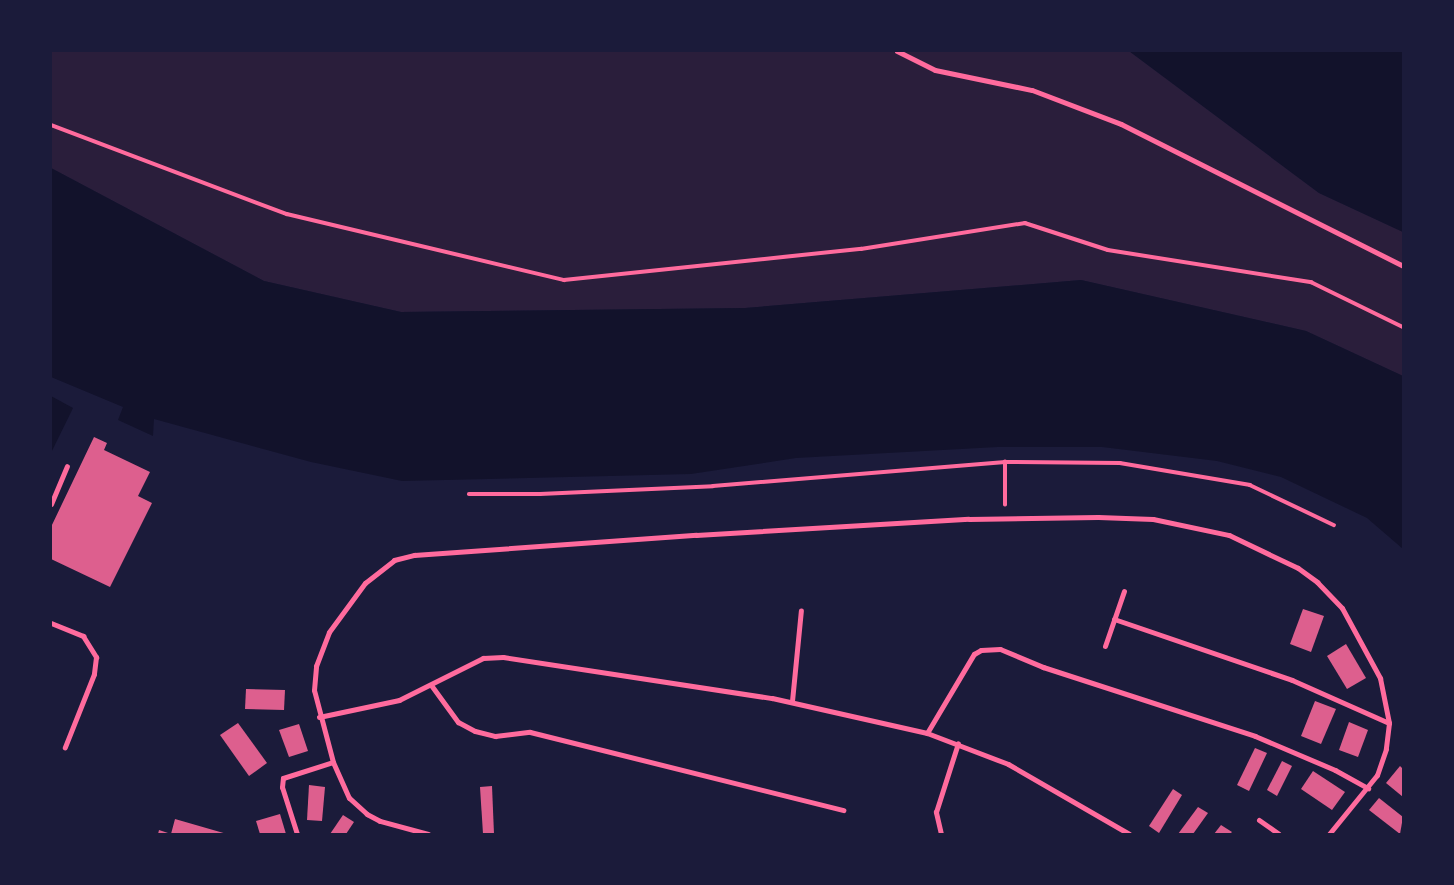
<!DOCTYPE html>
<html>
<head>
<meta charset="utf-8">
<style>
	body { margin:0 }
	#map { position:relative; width:1454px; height:885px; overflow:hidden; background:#1b1b3a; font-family:"Open Sans",sans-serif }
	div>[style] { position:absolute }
	.green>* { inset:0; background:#2a1e3b }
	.water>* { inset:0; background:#12122b }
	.building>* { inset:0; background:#dd5f8e }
	.path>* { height:3.5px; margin:-1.75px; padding:0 1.75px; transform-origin:1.75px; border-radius:1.75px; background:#ff6b9d }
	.service>* { height:5px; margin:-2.5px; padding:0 2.5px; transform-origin:2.5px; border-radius:2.5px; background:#ff6b9d }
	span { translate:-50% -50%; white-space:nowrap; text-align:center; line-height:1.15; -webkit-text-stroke:7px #1b1b3a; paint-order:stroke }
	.frame { position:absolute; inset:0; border:52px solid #1b1b3a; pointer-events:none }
</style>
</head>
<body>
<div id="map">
	<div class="green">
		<i style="clip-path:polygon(51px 51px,1129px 51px,1319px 193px,1403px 232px,1403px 376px,1306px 331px,1081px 280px,745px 308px,401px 312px,264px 281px,51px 168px)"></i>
	</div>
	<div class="water">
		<i style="clip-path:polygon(1129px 51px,1403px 51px,1403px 232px,1319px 193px)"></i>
		<i style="clip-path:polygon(51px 168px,264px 281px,401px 312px,745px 308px,1081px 280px,1306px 331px,1403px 376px,1403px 549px,1367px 518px,1281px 477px,1217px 461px,1102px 447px,998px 447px,796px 458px,691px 474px,402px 481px,311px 462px,154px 419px,153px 436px,118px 420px,123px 407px,51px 377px)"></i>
		<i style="clip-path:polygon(51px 396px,73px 408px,51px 453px)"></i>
	</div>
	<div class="building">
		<i style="clip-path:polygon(94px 437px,107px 443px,104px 450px,150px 472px,138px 496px,152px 503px,110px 587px,51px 559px,51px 527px)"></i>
		<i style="clip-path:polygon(1303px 609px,1324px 616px,1311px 652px,1290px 644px)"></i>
		<i style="clip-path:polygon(1346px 644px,1366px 678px,1347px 689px,1327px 656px)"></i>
		<i style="clip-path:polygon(246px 689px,285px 690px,284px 710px,245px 709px)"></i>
		<i style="clip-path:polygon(1315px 701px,1336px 709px,1321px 744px,1301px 736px)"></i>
		<i style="clip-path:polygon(1349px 722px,1368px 730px,1358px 757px,1339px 750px)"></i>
		<i style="clip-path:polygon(238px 723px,267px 763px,249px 776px,220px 735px)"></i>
		<i style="clip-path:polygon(299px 724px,308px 751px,289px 757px,279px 730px)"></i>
		<i style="clip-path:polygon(1255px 748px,1267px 753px,1249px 791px,1237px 785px)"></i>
		<i style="clip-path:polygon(1282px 761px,1292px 766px,1277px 796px,1267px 790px)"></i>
		<i style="clip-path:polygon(1400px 766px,1403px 769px,1403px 797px,1386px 783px)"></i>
		<i style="clip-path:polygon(1313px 771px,1345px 792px,1332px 810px,1301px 789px)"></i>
		<i style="clip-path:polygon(309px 785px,325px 787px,322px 821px,307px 820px)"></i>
		<i style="clip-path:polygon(492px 786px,494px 834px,483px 834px,480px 787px)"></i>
		<i style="clip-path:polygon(1173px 789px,1182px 795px,1159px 833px,1149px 826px)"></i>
		<i style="clip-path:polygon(1379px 798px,1403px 817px,1400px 834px,1369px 810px)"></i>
		<i style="clip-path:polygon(1198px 807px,1208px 813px,1193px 834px,1178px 834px)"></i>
		<i style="clip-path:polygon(280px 814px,286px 834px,260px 834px,256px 821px)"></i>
		<i style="clip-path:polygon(343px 815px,354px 822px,346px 834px,330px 834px)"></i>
		<i style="clip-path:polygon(175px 819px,227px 834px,158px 834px,159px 830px,171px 834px)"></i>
		<i style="clip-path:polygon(1221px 825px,1232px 832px,1230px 834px,1214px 834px)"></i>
	</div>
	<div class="path">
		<i style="left:51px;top:125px;width:252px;rotate:20.7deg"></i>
		<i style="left:287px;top:214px;width:285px;rotate:13.4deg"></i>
		<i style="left:564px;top:280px;width:299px;rotate:-6deg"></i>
		<i style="left:861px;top:249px;width:166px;rotate:-9deg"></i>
		<i style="left:1025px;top:223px;width:87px;rotate:18deg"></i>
		<i style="left:1108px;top:250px;width:206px;rotate:9deg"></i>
		<i style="left:1311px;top:282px;width:102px;rotate:26.1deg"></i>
		<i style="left:469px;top:494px;width:71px"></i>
		<i style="left:540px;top:494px;width:173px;rotate:-2.6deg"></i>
		<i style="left:713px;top:486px;width:293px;rotate:-4.7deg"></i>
		<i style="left:1005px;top:462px;width:115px;rotate:0.5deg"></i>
		<i style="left:1120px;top:463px;width:132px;rotate:9.6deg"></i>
		<i style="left:1250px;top:485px;width:93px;rotate:25.5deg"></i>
		<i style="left:1005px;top:505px;width:43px;rotate:-90deg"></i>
	</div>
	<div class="service">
		<i style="left:897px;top:51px;width:42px;rotate:26.6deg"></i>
		<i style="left:935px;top:70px;width:99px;rotate:11.7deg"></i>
		<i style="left:1032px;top:90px;width:95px;rotate:20.9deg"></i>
		<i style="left:1121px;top:124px;width:316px;rotate:26.7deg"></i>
		<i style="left:51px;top:504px;width:41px;rotate:-67.2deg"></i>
		<i style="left:1114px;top:619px;width:188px;rotate:18.9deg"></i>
		<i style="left:1292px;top:680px;width:106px;rotate:23.9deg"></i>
		<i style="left:51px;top:623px;width:35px;rotate:22deg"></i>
		<i style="left:83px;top:636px;width:25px;rotate:58deg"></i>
		<i style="left:96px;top:657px;width:17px;rotate:97deg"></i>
		<i style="left:94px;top:674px;width:79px;rotate:111.7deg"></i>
		<i style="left:1105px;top:646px;width:58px;rotate:-70.9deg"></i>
		<i style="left:431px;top:685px;width:46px;rotate:53.9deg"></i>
		<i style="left:458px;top:722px;width:19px;rotate:28deg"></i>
		<i style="left:475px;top:731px;width:21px;rotate:14deg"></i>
		<i style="left:495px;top:736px;width:35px;rotate:-7deg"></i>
		<i style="left:530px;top:732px;width:323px;rotate:14deg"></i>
		<i style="left:792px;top:701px;width:91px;rotate:-84.4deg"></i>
		<i style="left:319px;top:717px;width:82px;rotate:-12deg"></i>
		<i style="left:399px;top:700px;width:94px;rotate:-26.6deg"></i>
		<i style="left:483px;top:658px;width:20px;rotate:-3deg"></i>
		<i style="left:503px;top:657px;width:272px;rotate:8.7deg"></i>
		<i style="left:772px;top:698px;width:159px;rotate:12.7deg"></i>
		<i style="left:927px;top:733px;width:87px;rotate:20.9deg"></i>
		<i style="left:1008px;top:764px;width:140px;rotate:30deg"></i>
		<i style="left:927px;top:733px;width:92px;rotate:-59.3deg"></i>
		<i style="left:974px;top:654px;width:8px;rotate:-30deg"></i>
		<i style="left:981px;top:650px;width:19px;rotate:-3deg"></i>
		<i style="left:1000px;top:649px;width:47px;rotate:22.7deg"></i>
		<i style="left:1043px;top:667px;width:223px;rotate:18deg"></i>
		<i style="left:1255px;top:736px;width:87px;rotate:23deg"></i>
		<i style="left:1335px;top:770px;width:38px;rotate:29deg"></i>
		<i style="left:1259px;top:820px;width:24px;rotate:35deg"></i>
		<i style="left:297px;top:834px;width:49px;rotate:-107.7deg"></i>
		<i style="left:282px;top:787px;width:9px;rotate:-84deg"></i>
		<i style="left:283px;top:778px;width:52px;rotate:-17.7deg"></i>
		<i style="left:428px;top:834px;width:50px;rotate:-164.8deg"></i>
		<i style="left:380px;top:821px;width:15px;rotate:-152deg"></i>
		<i style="left:367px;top:814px;width:24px;rotate:-138deg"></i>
		<i style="left:349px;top:798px;width:39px;rotate:-114deg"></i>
		<i style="left:333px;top:762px;width:74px;rotate:-104.8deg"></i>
		<i style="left:314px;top:690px;width:24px;rotate:-85deg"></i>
		<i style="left:316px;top:666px;width:36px;rotate:-69deg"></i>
		<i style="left:329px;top:632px;width:61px;rotate:-53.7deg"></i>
		<i style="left:365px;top:583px;width:37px;rotate:-38deg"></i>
		<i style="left:394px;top:560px;width:21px;rotate:-14deg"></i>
		<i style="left:414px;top:555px;width:283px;rotate:-4.1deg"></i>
		<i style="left:696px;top:535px;width:273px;rotate:-3.4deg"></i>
		<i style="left:969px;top:519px;width:129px;rotate:-0.9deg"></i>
		<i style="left:1098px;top:517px;width:55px;rotate:2.1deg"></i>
		<i style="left:1153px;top:519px;width:78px;rotate:11.9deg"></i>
		<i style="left:1229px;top:535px;width:76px;rotate:25.6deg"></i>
		<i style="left:1298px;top:568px;width:24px;rotate:36deg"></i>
		<i style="left:1317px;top:582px;width:36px;rotate:46deg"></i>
		<i style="left:1342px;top:608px;width:80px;rotate:61.5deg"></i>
		<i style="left:1380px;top:678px;width:46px;rotate:78.7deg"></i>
		<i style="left:1389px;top:723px;width:26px;rotate:97deg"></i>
		<i style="left:1386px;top:749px;width:28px;rotate:109deg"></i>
		<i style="left:1377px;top:775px;width:76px;rotate:129.1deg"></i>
		<i style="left:941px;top:834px;width:23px;rotate:-103deg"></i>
		<i style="left:936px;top:812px;width:72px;rotate:-72.3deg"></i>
	</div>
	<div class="frame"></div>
</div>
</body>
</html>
